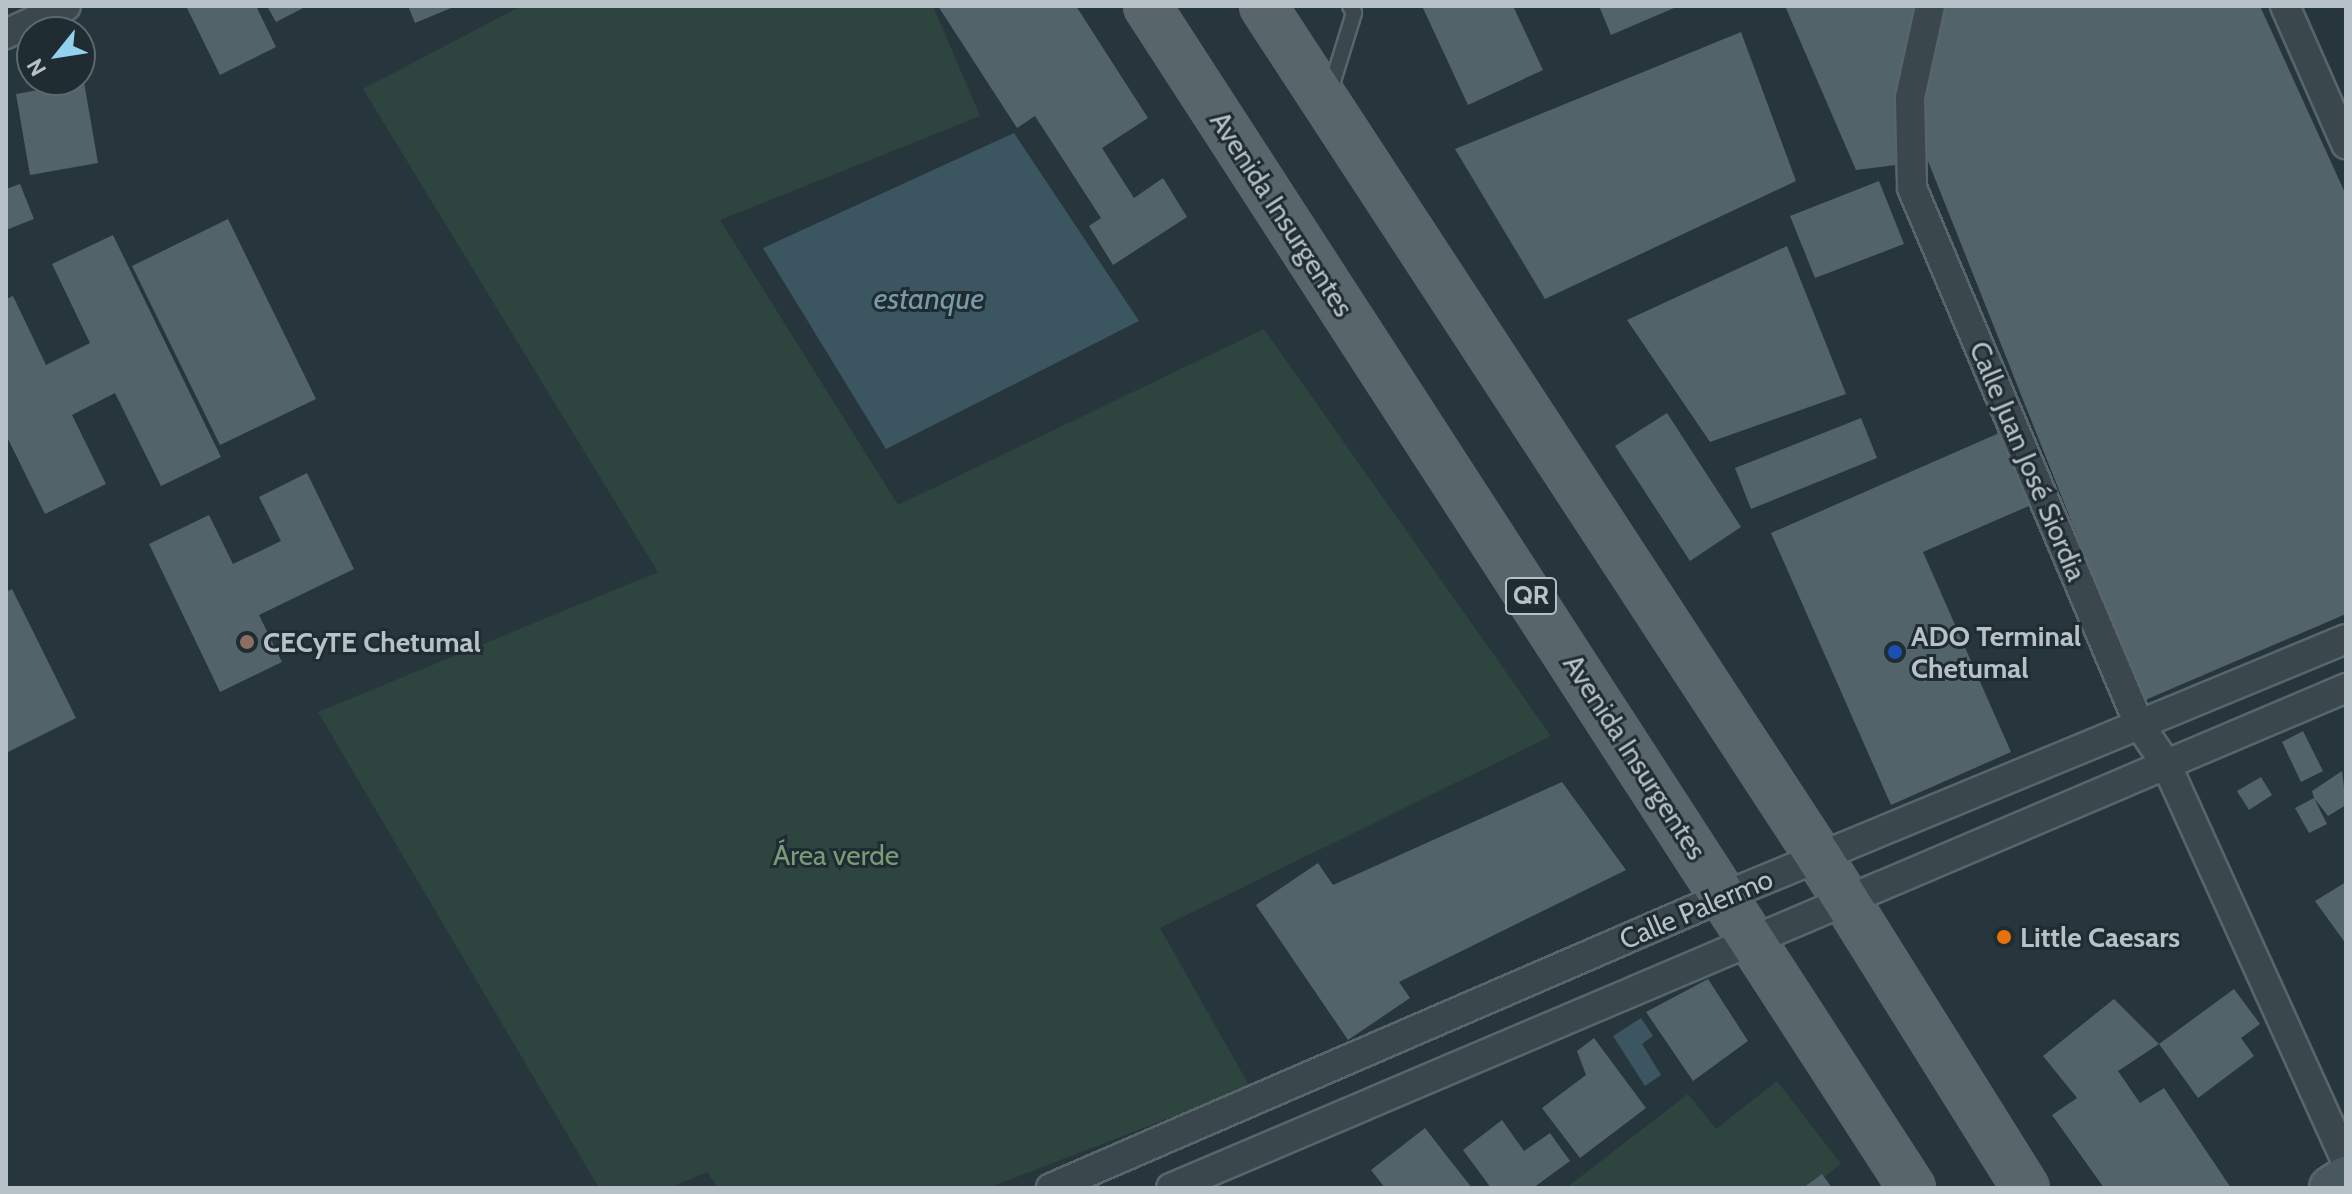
<!DOCTYPE html>
<html>
<head>
<meta charset="utf-8">
<style>
	body { margin:0 }
	#map { position:relative; width:2352px; height:1194px; overflow:hidden; background:#27363c; font-family:Cabin,sans-serif }
	div>[style] { position:absolute }
	.green>* { inset:0; background:#2e443e }
	.water>* { inset:0; background:#3c5661 }
	.building>* { inset:0; background:#526369 }
	.roads { filter:drop-shadow(2px 0 #58656a) drop-shadow(-2px 0 #58656a) drop-shadow(0 2px #58656a) drop-shadow(0 -2px #58656a) }
	.lane>* { height:14px; margin:-7px; padding:0 7px; transform-origin:7px; border-radius:7px; background:#3a474c }
	.street>* { height:28px; margin:-14px; padding:0 14px; transform-origin:14px; border-radius:14px; background:#3a474c }
	.secondary>* { height:42px; margin:-21px; padding:0 21px; transform-origin:21px; border-radius:21px; background:#49575f }
	.primary>* { height:44px; margin:-22px; padding:0 22px; transform-origin:22px; border-radius:22px; background:#58666c }
	.dots>* { width:22px; height:22px; translate:-50% -50%; box-sizing:border-box; border:4px solid #1f2c31; border-radius:50% }
	span { translate:-50% -50%; white-space:nowrap; text-align:center; line-height:1.15; -webkit-text-stroke:6px #1f2c31; paint-order:stroke }
	.shield-label span { padding:2px 6px; background:#1f2c31; border:2px solid; border-radius:6px; -webkit-text-stroke-width:0 }
	.shield-label { font-size:26px; color:#b6c2c7; font-weight:700 }
	.street-label { font-size:28px; color:#b6c2c7 }
	.poi-label { font-size:28px; color:#b6c2c7; font-weight:700 }
	.left { translate:0 -50%; text-align:left }
	.park-label { font-size:28px; color:#799b77 }
	.water-label { font-size:30px; color:#7a9aa8; font-style:italic }
	.frame { position:absolute; inset:0; border:8px solid #b6c2c7; pointer-events:none }
	.north { position:absolute; left:16px; top:16px; width:80px; height:80px; box-sizing:border-box; background:#1f2c31; border:2px solid #5b686d; border-radius:50%; rotate:240deg; font-size:22px; font-weight:700; line-height:32px; text-align:center; color:#b6c2c7 }
	.north::after { content:''; display:block; margin:auto; width:28px; height:36px; background:#94d1ee; clip-path:polygon(50% 0,100% 100%,50% 72%,0 100%) }
</style>
</head>
<body>
<div id="map">
	<div class="green">
		<i style="clip-path:polygon(521px 6px,933px 6px,980px 116px,720px 220px,898px 505px,1264px 329px,1551px 736px,1160px 928px,1250px 1087px,988px 1188px,718px 1188px,707px 1172px,669px 1188px,599px 1188px,318px 712px,658px 572px,363px 89px)"></i>
		<i style="clip-path:polygon(1777px 1081px,1841px 1164px,1810px 1188px,1566px 1188px,1688px 1094px,1716px 1129px)"></i>
	</div>
	<div class="water">
		<i style="clip-path:polygon(1014px 133px,1139px 321px,886px 449px,763px 248px)"></i>
		<i style="clip-path:polygon(1641px 1018px,1653px 1036px,1642px 1044px,1661px 1075px,1645px 1086px,1613px 1036px)"></i>
	</div>
	<div class="building">
		<i style="clip-path:polygon(186px 6px,256px 6px,276px 47px,220px 75px)"></i>
		<i style="clip-path:polygon(267px 6px,307px 6px,276px 22px)"></i>
		<i style="clip-path:polygon(408px 6px,456px 6px,415px 23px)"></i>
		<i style="clip-path:polygon(938px 6px,1076px 6px,1148px 118px,1102px 148px,1134px 198px,1163px 178px,1187px 217px,1113px 265px,1089px 226px,1101px 218px,1035px 116px,1017px 128px)"></i>
		<i style="clip-path:polygon(1422px 6px,1513px 6px,1543px 70px,1468px 105px)"></i>
		<i style="clip-path:polygon(1599px 6px,1673px 6px,1674px 8px,1611px 35px)"></i>
		<i style="clip-path:polygon(1785px 6px,2260px 6px,2346px 195px,2346px 614px,2143px 701px,1928px 161px,1856px 170px)"></i>
		<i style="clip-path:polygon(1741px 32px,1796px 181px,1545px 299px,1455px 149px)"></i>
		<i style="clip-path:polygon(84px 82px,98px 163px,30px 175px,16px 94px)"></i>
		<i style="clip-path:polygon(1879px 181px,1904px 244px,1815px 278px,1790px 216px)"></i>
		<i style="clip-path:polygon(20px 184px,34px 219px,6px 230px,6px 189px)"></i>
		<i style="clip-path:polygon(228px 219px,316px 399px,220px 445px,132px 266px)"></i>
		<i style="clip-path:polygon(113px 235px,221px 457px,161px 486px,115px 393px,72px 415px,106px 484px,45px 514px,6px 435px,6px 299px,13px 296px,46px 365px,90px 343px,52px 264px)"></i>
		<i style="clip-path:polygon(1787px 246px,1846px 394px,1710px 442px,1627px 320px)"></i>
		<i style="clip-path:polygon(1667px 413px,1741px 527px,1690px 561px,1615px 446px)"></i>
		<i style="clip-path:polygon(1861px 418px,1877px 458px,1751px 509px,1735px 468px)"></i>
		<i style="clip-path:polygon(2006px 430px,2038px 502px,1923px 552px,2011px 752px,1891px 805px,1771px 533px)"></i>
		<i style="clip-path:polygon(307px 473px,354px 569px,259px 615px,282px 662px,220px 692px,149px 544px,209px 515px,233px 564px,281px 541px,259px 497px)"></i>
		<i style="clip-path:polygon(12px 589px,76px 718px,6px 753px,6px 592px)"></i>
		<i style="clip-path:polygon(2303px 731px,2323px 771px,2301px 782px,2282px 742px)"></i>
		<i style="clip-path:polygon(2342px 771px,2346px 805px,2328px 816px,2314px 798px,2327px 824px,2309px 833px,2295px 808px,2314px 798px,2312px 791px)"></i>
		<i style="clip-path:polygon(2261px 777px,2272px 795px,2249px 810px,2237px 791px)"></i>
		<i style="clip-path:polygon(1562px 782px,1626px 870px,1399px 982px,1410px 998px,1348px 1040px,1256px 905px,1318px 863px,1333px 885px)"></i>
		<i style="clip-path:polygon(2346px 882px,2346px 944px,2315px 901px)"></i>
		<i style="clip-path:polygon(1708px 979px,1748px 1041px,1693px 1081px,1646px 1012px)"></i>
		<i style="clip-path:polygon(2234px 989px,2260px 1024px,2241px 1038px,2254px 1056px,2198px 1098px,2159px 1044px)"></i>
		<i style="clip-path:polygon(2114px 999px,2159px 1044px,2118px 1071px,2140px 1103px,2164px 1088px,2231px 1188px,2104px 1188px,2052px 1115px,2077px 1098px,2043px 1056px)"></i>
		<i style="clip-path:polygon(1594px 1038px,1646px 1108px,1580px 1158px,1542px 1108px,1586px 1075px,1577px 1051px)"></i>
		<i style="clip-path:polygon(1502px 1120px,1524px 1151px,1550px 1133px,1570px 1161px,1533px 1188px,1491px 1188px,1463px 1150px)"></i>
		<i style="clip-path:polygon(1425px 1128px,1453px 1164px,1472px 1188px,1385px 1188px,1371px 1170px)"></i>
		<i style="clip-path:polygon(1822px 1174px,1832px 1188px,1803px 1188px)"></i>
	</div>
	<div class="roads">
		<div class="lane">
			<i style="left:1330px;top:91px;width:82px;rotate:-72.9deg"></i>
			<i style="left:1354px;top:13px;width:8px;rotate:-120deg"></i>
		</div>
		<div class="street">
			<i style="left:1930px;top:6px;width:94px;rotate:102.3deg"></i>
			<i style="left:1910px;top:98px;width:90px;rotate:88.7deg"></i>
			<i style="left:1912px;top:188px;width:582px;rotate:67.05deg"></i>
			<i style="left:2139px;top:724px;width:48px;rotate:56deg"></i>
			<i style="left:2166px;top:764px;width:436px;rotate:65.6deg"></i>
			<i style="left:2285px;top:6px;width:151px;rotate:66.2deg"></i>
			<i style="left:6px;top:34px;width:66px;rotate:-25deg"></i>
			<i style="left:1051px;top:1188px;width:735px;rotate:-23.42deg"></i>
			<i style="left:1725px;top:896px;width:672px;rotate:-22.48deg"></i>
			<i style="left:1171px;top:1188px;width:1277px;rotate:-23.05deg"></i>
		</div>
		<div class="secondary">
			<i style="left:2331px;top:1188px;width:18px;rotate:-34deg"></i>
		</div>
		<div class="primary">
			<i style="left:1147px;top:6px;width:1408px;rotate:57.09deg"></i>
			<i style="left:1263px;top:6px;width:1017px;rotate:56.84deg"></i>
			<i style="left:1819px;top:857px;width:390px;rotate:58deg"></i>
		</div>
	</div>
	<div class="dots">
		<i style="left:247px;top:642px;background:#8d6e63"></i>
		<i style="left:1895px;top:652px;background:#1a4fb4"></i>
		<i style="left:2004px;top:937px;background:#e8710a"></i>
	</div>
	<div class="shield-label">
		<span style="left:1531px;top:596px">QR</span>
	</div>
	<div class="street-label">
		<span style="left:1282px;top:214px;rotate:57deg">Avenida Insurgentes</span>
		<span style="left:2028px;top:461px;rotate:67deg">Calle Juan José Siordia</span>
		<span style="left:1635px;top:757px;rotate:57deg">Avenida Insurgentes</span>
		<span style="left:1696px;top:909px;rotate:-23deg">Calle Palermo</span>
	</div>
	<div class="poi-label">
		<span class="left" style="left:1911px;top:652px">ADO Terminal<br>Chetumal</span>
		<span class="left" style="left:263px;top:642px">CECyTE Chetumal</span>
		<span class="left" style="left:2020px;top:937px">Little Caesars</span>
	</div>
	<div class="park-label">
		<span style="left:836px;top:855px">Área verde</span>
	</div>
	<div class="water-label">
		<span style="left:929px;top:299px">estanque</span>
	</div>
	<div class="frame"></div>
	<div class="north">N</div>
</div>
</body>
</html>
